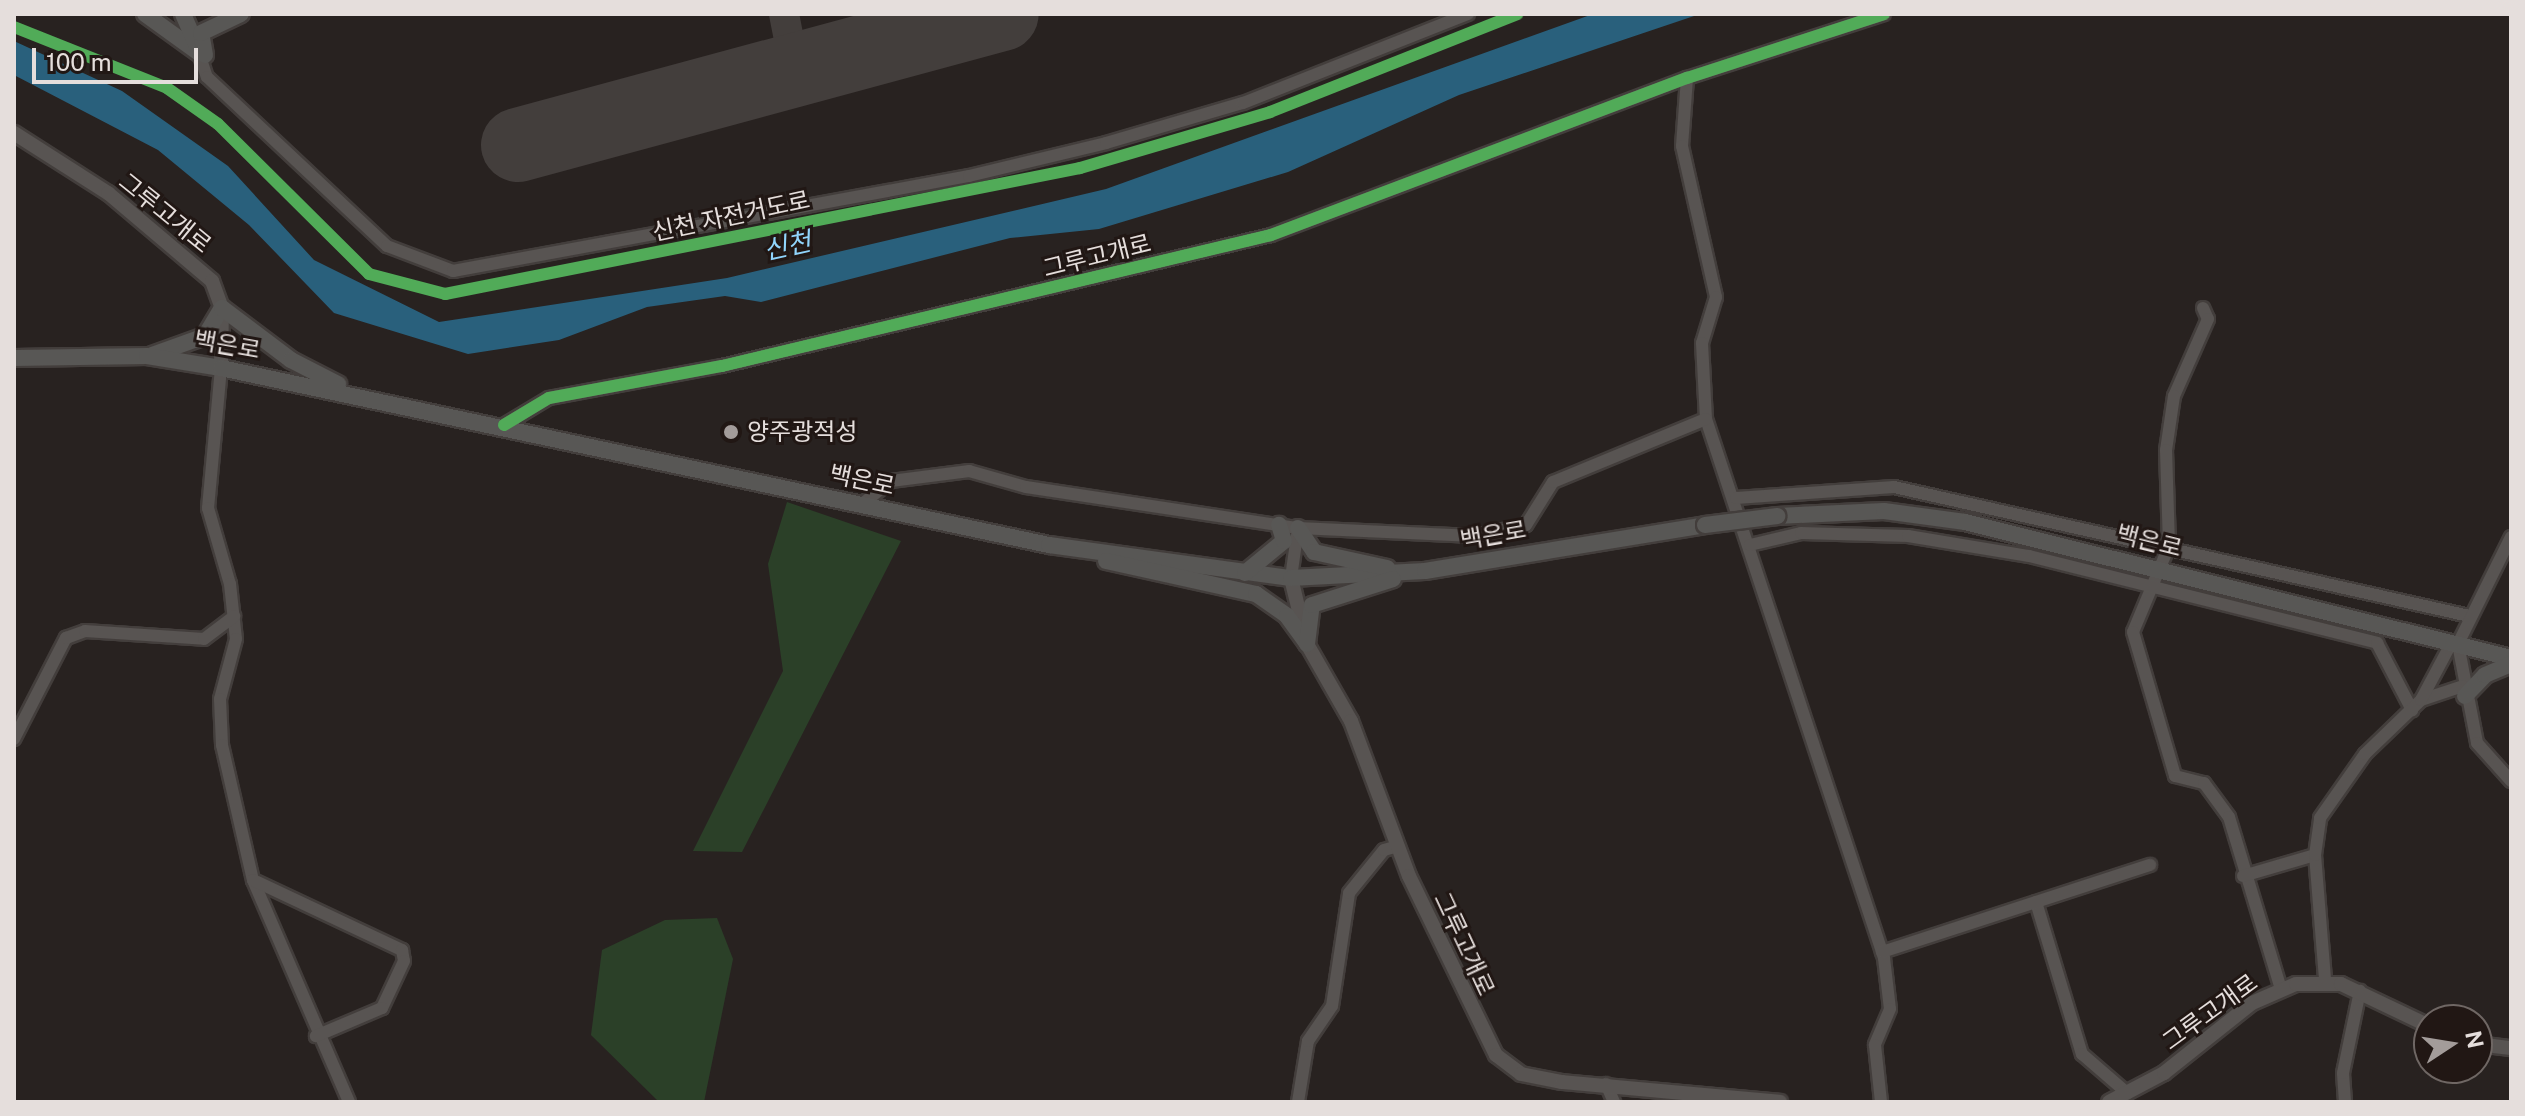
<!DOCTYPE html>
<html>
<head>
<meta charset="utf-8">
<style>
	body { margin:0 }
	#map { position:relative; width:2525px; height:1116px; overflow:hidden; background:#282220; font-family:"Public Sans","Noto Sans KR",sans-serif }
	div>[style] { position:absolute }
	.green>* { inset:0; background:#2b4028 }
	.water>* { inset:0; background:#29607c }
	.taxiway>* { height:30px; margin:-15px; padding:0 15px; transform-origin:15px; border-radius:15px; background:#433e3c }
	.runway>* { height:74px; margin:-37px; padding:0 37px; transform-origin:37px; border-radius:37px; background:#433e3c }
	.roads { filter:drop-shadow(2px 0 #433e3c) drop-shadow(-2px 0 #433e3c) drop-shadow(0 2px #433e3c) drop-shadow(0 -2px #433e3c) }
	.minor>* { height:12px; margin:-6px; padding:0 6px; transform-origin:6px; border-radius:6px; background:#585452 }
	.tertiary>* { height:14px; margin:-7px; padding:0 7px; transform-origin:7px; border-radius:7px; background:#585452 }
	.secondary>* { height:16px; margin:-8px; padding:0 8px; transform-origin:8px; border-radius:8px; background:#585755 }
	.bridges { filter:drop-shadow(2px 0 #433e3c) drop-shadow(-2px 0 #433e3c) drop-shadow(0 2px #433e3c) drop-shadow(0 -2px #433e3c) }
	.secondary-bridge>* { height:16px; margin:-8px; padding:0 8px; transform-origin:8px; border-radius:8px; background:#585755 }
	.cycleway>* { height:12px; margin:-6px; padding:0 6px; transform-origin:6px; border-radius:6px; background:#51ab58 }
	.dots>* { width:22px; height:22px; translate:-50% -50%; box-sizing:border-box; border:4px solid #211714; border-radius:50% }
	span { translate:-50% -50%; white-space:nowrap; text-align:center; line-height:1.15; -webkit-text-stroke:6px #211714; paint-order:stroke }
	.street-label { font-size:24px; color:#e5dedc }
	.poi-label { font-size:24px; color:#e5dedc }
	.left { translate:0 -50%; text-align:left }
	.water-label { font-size:26px; color:#91d5fc; font-style:italic }
	.frame { position:absolute; inset:0; border:16px solid #e5dedc; pointer-events:none }
	.north { position:absolute; left:2413px; top:1004px; width:80px; height:80px; box-sizing:border-box; background:#211714; border:2px solid #6f6764; border-radius:50%; rotate:78deg; font-size:22px; font-weight:700; line-height:32px; text-align:center; color:#e5dedc }
	.north::after { content:''; display:block; margin:auto; width:28px; height:36px; background:#a39c9a; clip-path:polygon(50% 0,100% 100%,50% 72%,0 100%) }
	.scale { position:absolute; left:32px; top:48px; width:166px; height:36px; box-sizing:border-box; border:4px solid #e5dedc; border-top:0; padding-left:10px; font-size:24px; line-height:28px; white-space:nowrap; color:#e5dedc; -webkit-text-stroke:6px #211714; paint-order:stroke }
</style>
</head>
<body>
<div id="map">
	<div class="green">
		<i style="clip-path:polygon(787px 502px,901px 541px,742px 852px,693px 851px,783px 671px,768px 564px)"></i>
		<i style="clip-path:polygon(717px 918px,733px 959px,704px 1102px,659px 1102px,591px 1035px,602px 950px,665px 920px)"></i>
	</div>
	<div class="water">
		<i style="clip-path:polygon(1593px 14px,1700px 14px,1459px 95px,1288px 172px,1099px 229px,1010px 238px,761px 302px,725px 296px,647px 307px,559px 340px,468px 354px,334px 313px,249px 225px,158px 150px,14px 75px,14px 41px,122px 91px,228px 166px,314px 260px,439px 322px,727px 278px,1106px 189px)"></i>
	</div>
	<div class="taxiway">
		<i style="left:784px;top:14px;width:57px;rotate:78.9deg"></i>
	</div>
	<div class="runway">
		<i style="left:518px;top:145px;width:501px;rotate:-15.14deg"></i>
	</div>
	<div class="roads">
		<div class="minor">
			<i style="left:199px;top:53px;width:25px;rotate:72deg"></i>
			<i style="left:207px;top:77px;width:247px;rotate:43.2deg"></i>
			<i style="left:387px;top:246px;width:71px;rotate:20.7deg"></i>
			<i style="left:453px;top:271px;width:525px;rotate:-10.43deg"></i>
			<i style="left:969px;top:176px;width:141px;rotate:-13.5deg"></i>
			<i style="left:1106px;top:143px;width:143px;rotate:-16.3deg"></i>
			<i style="left:1243px;top:103px;width:242px;rotate:-21.6deg"></i>
			<i style="left:1687px;top:78px;width:68px;rotate:94.2deg"></i>
			<i style="left:1682px;top:146px;width:155px;rotate:77.3deg"></i>
			<i style="left:1716px;top:297px;width:48px;rotate:106.9deg"></i>
			<i style="left:1702px;top:343px;width:76px;rotate:87deg"></i>
			<i style="left:1706px;top:419px;width:568px;rotate:71.72deg"></i>
			<i style="left:1884px;top:958px;width:51px;rotate:83.3deg"></i>
			<i style="left:1890px;top:1009px;width:39px;rotate:113deg"></i>
			<i style="left:1875px;top:1045px;width:57px;rotate:84deg"></i>
			<i style="left:2203px;top:308px;width:12px;rotate:66deg"></i>
			<i style="left:2208px;top:319px;width:84px;rotate:113.8deg"></i>
			<i style="left:2174px;top:396px;width:55px;rotate:98.4deg"></i>
			<i style="left:2166px;top:450px;width:96px;rotate:88.2deg"></i>
			<i style="left:2169px;top:546px;width:93px;rotate:112.7deg"></i>
			<i style="left:2133px;top:632px;width:150px;rotate:73.7deg"></i>
			<i style="left:2175px;top:776px;width:30px;rotate:14deg"></i>
			<i style="left:2204px;top:783px;width:42px;rotate:53.7deg"></i>
			<i style="left:2229px;top:817px;width:180px;rotate:73.2deg"></i>
			<i style="left:221px;top:368px;width:141px;rotate:95.3deg"></i>
			<i style="left:208px;top:508px;width:79px;rotate:73.9deg"></i>
			<i style="left:230px;top:584px;width:55px;rotate:83.8deg"></i>
			<i style="left:236px;top:639px;width:62px;rotate:104.9deg"></i>
			<i style="left:220px;top:699px;width:46px;rotate:87.5deg"></i>
			<i style="left:222px;top:745px;width:139px;rotate:77.1deg"></i>
			<i style="left:253px;top:880px;width:242px;rotate:66.6deg"></i>
			<i style="left:504px;top:425px;width:52px;rotate:-31deg"></i>
			<i style="left:549px;top:398px;width:176px;rotate:-10.5deg"></i>
			<i style="left:722px;top:366px;width:564px;rotate:-13.42deg"></i>
			<i style="left:1271px;top:235px;width:445px;rotate:-20.7deg"></i>
			<i style="left:1687px;top:78px;width:207px;rotate:-18deg"></i>
			<i style="left:1736px;top:498px;width:158px;rotate:-4deg"></i>
			<i style="left:1894px;top:487px;width:589px;rotate:12.64deg"></i>
			<i style="left:861px;top:505px;width:38px;rotate:-39deg"></i>
			<i style="left:891px;top:481px;width:79px;rotate:-7.3deg"></i>
			<i style="left:969px;top:471px;width:59px;rotate:15.7deg"></i>
			<i style="left:1026px;top:487px;width:275px;rotate:8.6deg"></i>
			<i style="left:1298px;top:528px;width:176px;rotate:2.6deg"></i>
			<i style="left:1474px;top:536px;width:53px;rotate:-11.9deg"></i>
			<i style="left:1526px;top:525px;width:51px;rotate:-57.9deg"></i>
			<i style="left:1553px;top:482px;width:165px;rotate:-22.4deg"></i>
			<i style="left:2511px;top:537px;width:119px;rotate:116.4deg"></i>
			<i style="left:2458px;top:644px;width:101px;rotate:79.1deg"></i>
			<i style="left:2477px;top:743px;width:51px;rotate:48.2deg"></i>
			<i style="left:1750px;top:545px;width:52px;rotate:-13.2deg"></i>
			<i style="left:1801px;top:533px;width:107px;rotate:1.6deg"></i>
			<i style="left:1908px;top:536px;width:123px;rotate:9.4deg"></i>
			<i style="left:2029px;top:556px;width:359px;rotate:14deg"></i>
			<i style="left:2377px;top:643px;width:76px;rotate:62.4deg"></i>
			<i style="left:1291px;top:578px;width:50px;rotate:-82deg"></i>
			<i style="left:2421px;top:700px;width:44px;rotate:-18.4deg"></i>
			<i style="left:14px;top:739px;width:114px;rotate:-62.8deg"></i>
			<i style="left:66px;top:638px;width:20px;rotate:-20deg"></i>
			<i style="left:85px;top:631px;width:119px;rotate:3.8deg"></i>
			<i style="left:204px;top:639px;width:38px;rotate:-37deg"></i>
			<i style="left:2243px;top:876px;width:75px;rotate:-16.3deg"></i>
			<i style="left:253px;top:880px;width:165px;rotate:25.2deg"></i>
			<i style="left:402px;top:950px;width:11px;rotate:80deg"></i>
			<i style="left:404px;top:961px;width:52px;rotate:115.1deg"></i>
			<i style="left:382px;top:1008px;width:72px;rotate:157deg"></i>
			<i style="left:2036px;top:902px;width:159px;rotate:73.2deg"></i>
			<i style="left:2082px;top:1054px;width:60px;rotate:40.9deg"></i>
			<i style="left:1882px;top:952px;width:282px;rotate:-18deg"></i>
			<i style="left:2325px;top:979px;width:124px;rotate:-94.6deg"></i>
			<i style="left:2315px;top:855px;width:37px;rotate:-82deg"></i>
			<i style="left:2320px;top:818px;width:78px;rotate:-54.9deg"></i>
			<i style="left:2365px;top:754px;width:78px;rotate:-44deg"></i>
			<i style="left:2421px;top:700px;width:66px;rotate:-61.9deg"></i>
			<i style="left:1606px;top:1084px;width:20px;rotate:66deg"></i>
			<i style="left:1298px;top:1102px;width:62px;rotate:-80.7deg"></i>
			<i style="left:1308px;top:1041px;width:42px;rotate:-55.6deg"></i>
			<i style="left:1332px;top:1006px;width:114px;rotate:-81.4deg"></i>
			<i style="left:1349px;top:893px;width:55px;rotate:-50.9deg"></i>
			<i style="left:1384px;top:850px;width:15px;rotate:-16deg"></i>
			<i style="left:2345px;top:1102px;width:29px;rotate:-94deg"></i>
			<i style="left:2343px;top:1073px;width:84px;rotate:-78.3deg"></i>
		</div>
		<div class="tertiary">
			<i style="left:14px;top:133px;width:112px;rotate:32.6deg"></i>
			<i style="left:108px;top:193px;width:136px;rotate:40.2deg"></i>
			<i style="left:212px;top:281px;width:29px;rotate:70deg"></i>
			<i style="left:222px;top:308px;width:60px;rotate:91deg"></i>
			<i style="left:1291px;top:578px;width:68px;rotate:76.4deg"></i>
			<i style="left:1307px;top:644px;width:89px;rotate:60.3deg"></i>
			<i style="left:1351px;top:721px;width:165px;rotate:69.5deg"></i>
			<i style="left:1409px;top:876px;width:199px;rotate:64.1deg"></i>
			<i style="left:1496px;top:1055px;width:31px;rotate:37deg"></i>
			<i style="left:1521px;top:1074px;width:42px;rotate:11deg"></i>
			<i style="left:1562px;top:1082px;width:219px;rotate:5.2deg"></i>
			<i style="left:2477px;top:1044px;width:34px;rotate:7deg"></i>
			<i style="left:2109px;top:1102px;width:62px;rotate:-27.8deg"></i>
			<i style="left:2164px;top:1073px;width:112px;rotate:-38.5deg"></i>
			<i style="left:2252px;top:1003px;width:48px;rotate:-23.4deg"></i>
			<i style="left:2296px;top:984px;width:45px"></i>
			<i style="left:2341px;top:984px;width:98px;rotate:25.5deg"></i>
		</div>
		<div class="secondary">
			<i style="left:145px;top:14px;width:67px;rotate:35.8deg"></i>
			<i style="left:183px;top:14px;width:40px;rotate:66.6deg"></i>
			<i style="left:205px;top:55px;width:22px;rotate:-100deg"></i>
			<i style="left:201px;top:33px;width:44px;rotate:-25.4deg"></i>
			<i style="left:152px;top:355px;width:56px;rotate:-19.7deg"></i>
			<i style="left:205px;top:336px;width:33px;rotate:-59deg"></i>
			<i style="left:222px;top:308px;width:86px;rotate:37deg"></i>
			<i style="left:291px;top:360px;width:53px;rotate:27.1deg"></i>
			<i style="left:14px;top:358px;width:133px;rotate:-0.9deg"></i>
			<i style="left:147px;top:356px;width:75px;rotate:9.2deg"></i>
			<i style="left:221px;top:368px;width:847px;rotate:12.07deg"></i>
			<i style="left:1049px;top:545px;width:244px;rotate:7.8deg"></i>
			<i style="left:1291px;top:578px;width:134px;rotate:-3deg"></i>
			<i style="left:1425px;top:571px;width:284px;rotate:-9.3deg"></i>
			<i style="left:1777px;top:516px;width:107px;rotate:-2.7deg"></i>
			<i style="left:1884px;top:511px;width:82px;rotate:7.7deg"></i>
			<i style="left:1965px;top:522px;width:563px;rotate:13.99deg"></i>
			<i style="left:1298px;top:528px;width:29px;rotate:56deg"></i>
			<i style="left:1314px;top:552px;width:75px;rotate:12.4deg"></i>
			<i style="left:1106px;top:561px;width:154px;rotate:12.4deg"></i>
			<i style="left:1256px;top:594px;width:38px;rotate:35deg"></i>
			<i style="left:1287px;top:616px;width:34px;rotate:54deg"></i>
			<i style="left:1245px;top:573px;width:50px;rotate:-39.4deg"></i>
			<i style="left:1284px;top:541px;width:17px;rotate:-107deg"></i>
			<i style="left:1307px;top:644px;width:39px;rotate:-83deg"></i>
			<i style="left:1312px;top:605px;width:85px;rotate:-17.8deg"></i>
			<i style="left:2465px;top:696px;width:29px;rotate:-46deg"></i>
			<i style="left:2485px;top:675px;width:28px;rotate:-23deg"></i>
		</div>
	</div>
	<div class="bridges">
		<div class="secondary-bridge">
			<i style="left:1705px;top:525px;width:73px;rotate:-7.1deg"></i>
		</div>
	</div>
	<div class="cycleway">
		<i style="left:14px;top:27px;width:165px;rotate:21.7deg"></i>
		<i style="left:167px;top:88px;width:62px;rotate:35.2deg"></i>
		<i style="left:218px;top:124px;width:213px;rotate:44.8deg"></i>
		<i style="left:369px;top:274px;width:79px;rotate:14.7deg"></i>
		<i style="left:445px;top:294px;width:647px;rotate:-11.22deg"></i>
		<i style="left:1080px;top:168px;width:198px;rotate:-16.4deg"></i>
		<i style="left:1270px;top:112px;width:266px;rotate:-21.6deg"></i>
		<i style="left:504px;top:425px;width:52px;rotate:-31deg"></i>
		<i style="left:549px;top:398px;width:176px;rotate:-10.5deg"></i>
		<i style="left:722px;top:366px;width:564px;rotate:-13.42deg"></i>
		<i style="left:1271px;top:235px;width:445px;rotate:-20.7deg"></i>
		<i style="left:1687px;top:78px;width:207px;rotate:-18deg"></i>
	</div>
	<div class="dots">
		<i style="left:731px;top:432px;background:#a39c9a"></i>
	</div>
	<div class="street-label">
		<span style="left:165px;top:213px;rotate:39deg">그루고개로</span>
		<span style="left:731px;top:216px;rotate:-12deg">신천 자전거도로</span>
		<span style="left:1097px;top:256px;rotate:-14deg">그루고개로</span>
		<span style="left:227px;top:345px;rotate:10deg">백은로</span>
		<span style="left:862px;top:480px;rotate:12deg">백은로</span>
		<span style="left:1493px;top:535px;rotate:-10deg">백은로</span>
		<span style="left:2149px;top:541px;rotate:14deg">백은로</span>
		<span style="left:1464px;top:944px;rotate:65deg">그루고개로</span>
		<span style="left:2210px;top:1012px;rotate:-36deg">그루고개로</span>
	</div>
	<div class="poi-label">
		<span class="left" style="left:747px;top:432px">양주광적성</span>
	</div>
	<div class="water-label">
		<span style="left:787px;top:246px;rotate:-12deg">신천</span>
	</div>
	<div class="frame"></div>
	<div class="north">N</div>
	<div class="scale">100 m</div>
</div>
</body>
</html>
